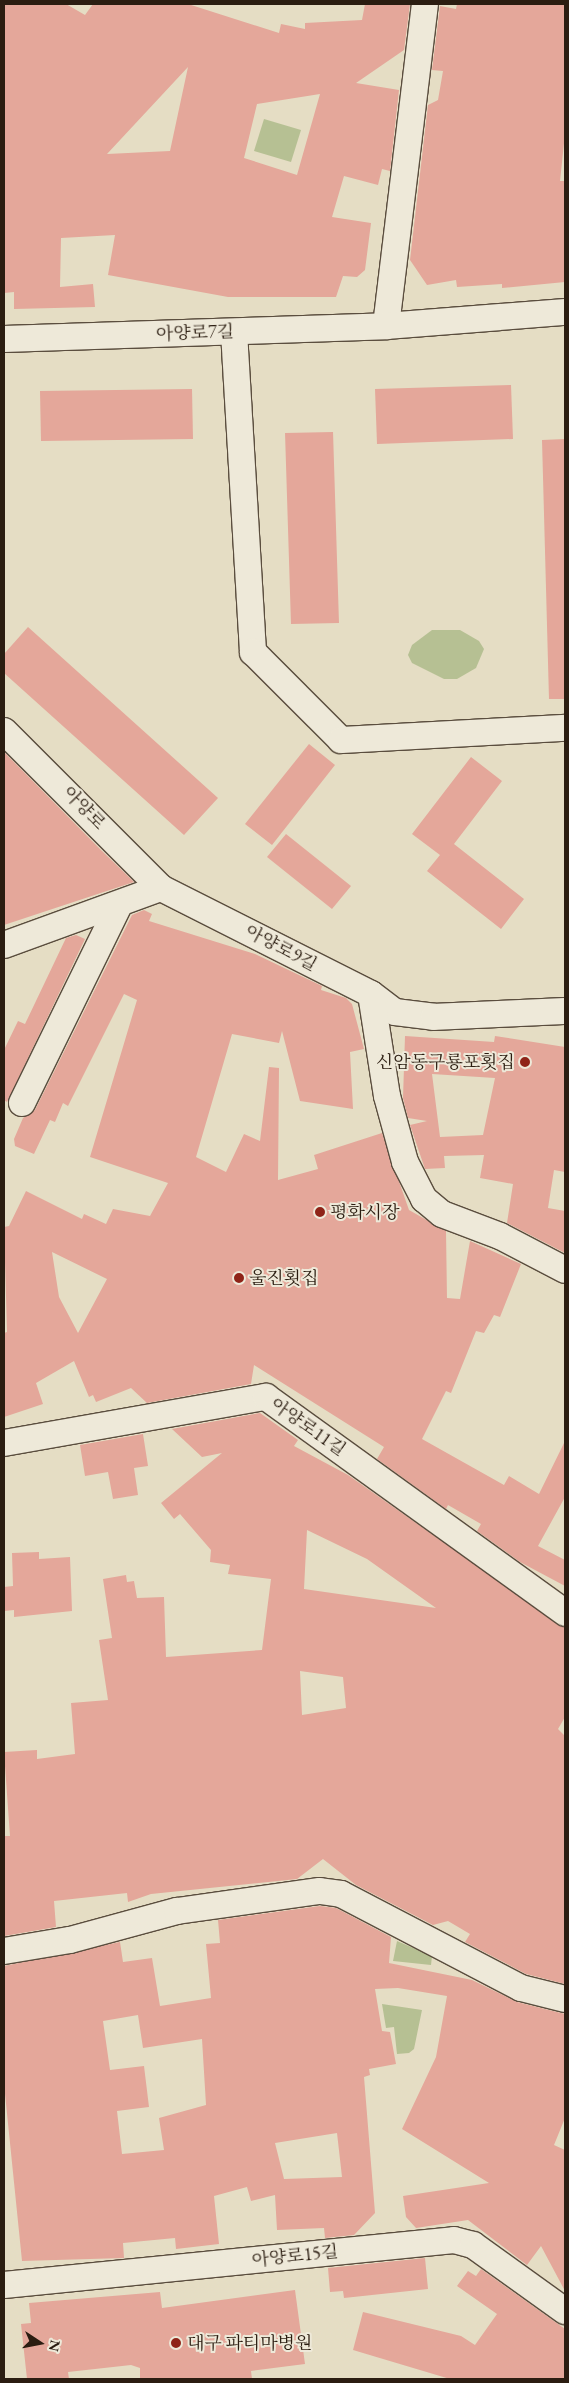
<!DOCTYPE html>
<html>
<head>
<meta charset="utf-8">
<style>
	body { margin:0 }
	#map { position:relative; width:569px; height:2383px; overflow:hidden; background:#e5ddc4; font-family:"EB Garamond","Noto Serif KR",serif }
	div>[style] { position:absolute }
	.green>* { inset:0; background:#b6c093 }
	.building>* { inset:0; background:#e4a79a }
	.roads { filter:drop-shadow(1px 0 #5a4d3e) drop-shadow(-1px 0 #5a4d3e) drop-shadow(0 1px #5a4d3e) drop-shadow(0 -1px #5a4d3e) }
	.minor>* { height:26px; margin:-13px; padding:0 13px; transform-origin:13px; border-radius:13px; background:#eee9d9 }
	.dots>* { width:14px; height:14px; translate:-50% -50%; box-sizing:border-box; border:2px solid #eee9d9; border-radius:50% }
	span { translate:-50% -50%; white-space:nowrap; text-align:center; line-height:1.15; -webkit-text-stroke:4px #eee9d9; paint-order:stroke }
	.street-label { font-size:18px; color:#2b1d11 }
	.poi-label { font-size:18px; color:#2b1d11 }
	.right { translate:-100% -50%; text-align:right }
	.left { translate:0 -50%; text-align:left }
	.frame { position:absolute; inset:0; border:5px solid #2b1d11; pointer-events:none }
	.north { position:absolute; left:15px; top:2318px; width:50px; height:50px; -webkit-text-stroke:4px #eee9d9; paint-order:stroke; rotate:101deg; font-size:14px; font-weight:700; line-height:20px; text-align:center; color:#2b1d11 }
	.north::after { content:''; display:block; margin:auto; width:18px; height:22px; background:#2b1d11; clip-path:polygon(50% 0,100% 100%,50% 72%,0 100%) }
</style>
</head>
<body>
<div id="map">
	<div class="green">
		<i style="clip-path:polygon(264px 119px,301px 130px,291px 162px,254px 151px)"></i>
		<i style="clip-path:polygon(432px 630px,460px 630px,479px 641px,484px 649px,476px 668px,457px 679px,444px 679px,412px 663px,408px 655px,412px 645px)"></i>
		<i style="clip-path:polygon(397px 1941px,432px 1956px,431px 1965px,393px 1961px)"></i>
		<i style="clip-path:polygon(382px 2004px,422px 2010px,414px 2049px,409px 2053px,397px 2054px,394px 2027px,386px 2028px)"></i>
	</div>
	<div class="building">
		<i style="clip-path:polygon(evenodd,4px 4px,66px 4px,85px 15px,93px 4px,188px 4px,279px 33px,281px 24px,305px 29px,305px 23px,362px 20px,365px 4px,410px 4px,404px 50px,356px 83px,399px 90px,390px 171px,382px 169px,378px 185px,344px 176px,332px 217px,371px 223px,365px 270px,357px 277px,343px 276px,336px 297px,228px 297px,108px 275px,115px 235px,61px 238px,60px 287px,93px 284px,95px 307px,14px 309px,14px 292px,4px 293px,4px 4px,188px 67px,170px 151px,107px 154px,188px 67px,4px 4px,320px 94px,297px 175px,244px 158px,257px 104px,320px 94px)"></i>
		<i style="clip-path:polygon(457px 4px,565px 4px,565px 134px,560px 181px,565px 181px,565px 282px,502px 288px,502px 284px,457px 287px,456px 280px,427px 285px,410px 260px,428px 105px,438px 100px,443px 71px,432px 70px,440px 6px,456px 9px)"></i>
		<i style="clip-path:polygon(511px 385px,513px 439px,377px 444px,375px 389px)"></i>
		<i style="clip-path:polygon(192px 389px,193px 439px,41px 441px,40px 391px)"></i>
		<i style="clip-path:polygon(333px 432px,339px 623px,291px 624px,285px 433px)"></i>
		<i style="clip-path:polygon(565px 439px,565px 699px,549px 699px,542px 440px)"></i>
		<i style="clip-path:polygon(28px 627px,218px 798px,184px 835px,4px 673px,4px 654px)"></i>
		<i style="clip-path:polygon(309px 744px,335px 765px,272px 845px,245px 824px)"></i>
		<i style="clip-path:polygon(4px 752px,101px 850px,134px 882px,4px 925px)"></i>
		<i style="clip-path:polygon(471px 757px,502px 781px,454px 844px,524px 899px,501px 929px,427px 871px,440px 855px,412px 834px)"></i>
		<i style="clip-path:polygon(286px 834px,351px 886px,332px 909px,267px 857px)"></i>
		<i style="clip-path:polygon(evenodd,144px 910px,152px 914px,149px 921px,255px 954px,322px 986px,321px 990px,346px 998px,352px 1004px,364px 1049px,350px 1052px,353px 1109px,300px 1101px,282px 1031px,279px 1043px,232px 1034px,196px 1157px,226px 1172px,244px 1134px,260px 1141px,269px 1067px,279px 1068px,278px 1180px,318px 1169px,314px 1155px,382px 1133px,409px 1210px,446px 1231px,447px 1298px,460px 1299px,470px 1241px,521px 1264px,500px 1317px,494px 1315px,484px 1333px,476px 1331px,451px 1393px,446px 1391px,422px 1439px,504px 1485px,509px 1476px,539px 1494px,565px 1441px,565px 1497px,538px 1546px,565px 1560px,565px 1586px,520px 1562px,477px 1531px,481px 1524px,448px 1505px,446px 1509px,377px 1459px,384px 1447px,254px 1365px,251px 1384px,147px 1403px,131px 1388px,96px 1402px,93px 1395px,89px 1397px,74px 1361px,36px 1383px,43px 1404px,4px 1417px,4px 1333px,7px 1332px,4px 1227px,9px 1226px,26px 1191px,82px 1219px,84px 1214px,106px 1224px,113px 1209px,150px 1216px,168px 1183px,90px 1157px,137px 1000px,124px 994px,68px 1106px,63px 1103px,55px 1122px,50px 1120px,34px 1154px,15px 1146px,14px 1139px,23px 1118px,35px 1110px,132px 915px,144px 910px,52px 1252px,107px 1279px,78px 1333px,59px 1297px,52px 1252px)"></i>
		<i style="clip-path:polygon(76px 935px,85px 939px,7px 1102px,4px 1100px,4px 1050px,18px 1021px,25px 1024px,66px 938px)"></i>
		<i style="clip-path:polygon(evenodd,405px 1036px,494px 1042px,495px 1036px,565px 1047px,565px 1172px,554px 1170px,548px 1208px,565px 1211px,565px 1253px,507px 1223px,513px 1184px,480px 1178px,484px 1155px,444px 1156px,445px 1168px,425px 1169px,410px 1125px,427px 1121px,408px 1118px,403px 1098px,405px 1036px,432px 1074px,495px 1078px,483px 1135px,440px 1137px,432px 1074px)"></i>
		<i style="clip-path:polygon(evenodd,260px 1413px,298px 1440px,294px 1446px,348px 1475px,565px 1628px,565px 1717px,558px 1729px,565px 1736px,565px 1984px,526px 1974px,465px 1942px,470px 1934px,448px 1921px,433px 1925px,356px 1885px,323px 1859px,297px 1879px,151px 1894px,128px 1902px,127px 1893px,54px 1901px,56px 1927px,4px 1936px,5px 1836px,10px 1836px,4px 1752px,37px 1750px,37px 1759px,75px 1754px,71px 1703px,108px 1700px,99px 1640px,112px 1638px,103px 1579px,126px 1575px,127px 1582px,134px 1581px,137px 1598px,164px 1597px,166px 1657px,262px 1650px,271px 1579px,228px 1574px,230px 1565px,210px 1562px,211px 1550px,180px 1514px,174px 1519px,161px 1503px,222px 1453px,202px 1457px,172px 1429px,260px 1413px,307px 1530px,367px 1559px,436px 1608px,304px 1589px,307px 1530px,260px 1413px,300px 1671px,343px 1677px,346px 1708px,302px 1715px,300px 1671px)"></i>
		<i style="clip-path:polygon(143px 1434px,148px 1466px,134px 1468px,138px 1495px,113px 1499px,108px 1472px,85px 1476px,80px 1445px)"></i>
		<i style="clip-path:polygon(39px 1552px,39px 1559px,70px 1557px,72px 1611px,14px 1617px,14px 1610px,4px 1611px,4px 1587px,13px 1586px,12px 1553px)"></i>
		<i style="clip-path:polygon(evenodd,320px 1906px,336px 1908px,391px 1937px,389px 1963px,472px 1980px,517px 2002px,565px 2014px,565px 2118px,554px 2145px,565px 2150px,565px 2291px,541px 2246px,527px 2265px,468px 2220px,416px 2228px,406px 2217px,403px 2196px,489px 2183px,402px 2129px,436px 2057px,447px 1996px,398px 1988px,375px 1989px,382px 2031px,390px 2032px,396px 2064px,369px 2069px,370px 2075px,364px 2077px,375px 2213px,354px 2235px,325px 2238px,324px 2228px,277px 2230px,275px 2195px,251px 2201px,247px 2187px,214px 2196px,219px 2244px,176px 2249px,175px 2238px,123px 2243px,124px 2258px,22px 2261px,4px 2084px,4px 1966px,120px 1942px,123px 1962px,152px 1958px,160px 2006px,211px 1998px,206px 1944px,220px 1943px,218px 1920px,320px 1906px,138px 2015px,143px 2048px,202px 2039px,206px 2105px,159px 2118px,164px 2150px,122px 2154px,117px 2111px,149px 2107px,144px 2066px,110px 2070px,103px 2021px,138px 2015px,320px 1906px,337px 2133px,342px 2177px,284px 2179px,275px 2143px,337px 2133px)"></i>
		<i style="clip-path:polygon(425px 2258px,428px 2289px,344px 2298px,343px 2291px,330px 2292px,328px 2268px)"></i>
		<i style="clip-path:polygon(481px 2269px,565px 2329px,565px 2379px,450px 2379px,353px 2350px,363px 2312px,461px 2336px,475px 2345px,497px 2314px,457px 2286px,468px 2271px,476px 2276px)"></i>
		<i style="clip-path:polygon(295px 2290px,305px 2364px,251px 2371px,252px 2379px,140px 2379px,140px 2368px,131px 2365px,68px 2372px,69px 2379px,27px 2379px,21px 2324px,31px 2323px,29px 2303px,160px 2292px,162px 2308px)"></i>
	</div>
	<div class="roads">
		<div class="minor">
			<i style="left:386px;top:326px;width:324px;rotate:-83.1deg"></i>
			<i style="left:234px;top:332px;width:321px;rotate:86.6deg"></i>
			<i style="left:253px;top:652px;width:124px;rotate:45deg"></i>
			<i style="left:341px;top:740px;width:224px;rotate:-3.1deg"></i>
			<i style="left:4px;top:339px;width:382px;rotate:-1.9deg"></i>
			<i style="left:386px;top:326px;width:180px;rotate:-4.5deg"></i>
			<i style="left:4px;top:731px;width:222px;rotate:45deg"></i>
			<i style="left:4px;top:945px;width:167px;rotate:-20deg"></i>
			<i style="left:161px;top:888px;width:235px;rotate:26.8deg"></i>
			<i style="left:371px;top:994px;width:30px;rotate:37deg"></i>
			<i style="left:395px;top:1012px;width:39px;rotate:7deg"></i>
			<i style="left:434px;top:1017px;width:131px;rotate:-2.6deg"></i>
			<i style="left:371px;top:994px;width:103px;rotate:81.1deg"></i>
			<i style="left:387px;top:1096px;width:68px;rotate:74.7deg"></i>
			<i style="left:405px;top:1162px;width:42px;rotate:62.8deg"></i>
			<i style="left:424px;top:1199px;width:23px;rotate:40deg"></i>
			<i style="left:442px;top:1214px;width:62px;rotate:20.8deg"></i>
			<i style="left:500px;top:1236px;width:73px;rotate:27.6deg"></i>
			<i style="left:22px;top:1103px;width:218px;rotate:-63.9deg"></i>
			<i style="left:4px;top:1443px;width:266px;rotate:-10deg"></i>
			<i style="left:266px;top:1397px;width:369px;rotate:35.8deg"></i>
			<i style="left:4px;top:1951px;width:67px;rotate:-9.5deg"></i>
			<i style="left:70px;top:1940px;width:111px;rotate:-15.2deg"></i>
			<i style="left:177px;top:1911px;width:144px;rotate:-8deg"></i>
			<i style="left:320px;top:1891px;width:21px;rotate:8deg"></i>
			<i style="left:341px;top:1894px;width:203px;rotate:27.6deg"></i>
			<i style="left:521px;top:1988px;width:45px;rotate:14deg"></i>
			<i style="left:4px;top:2285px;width:452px;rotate:-5.7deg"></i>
			<i style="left:454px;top:2240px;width:20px;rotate:15deg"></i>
			<i style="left:473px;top:2245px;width:113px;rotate:35.7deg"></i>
		</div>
	</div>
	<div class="dots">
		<i style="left:525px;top:1062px;background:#8f2418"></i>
		<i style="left:320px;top:1212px;background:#8f2418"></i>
		<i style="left:239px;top:1278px;background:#8f2418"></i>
		<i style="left:176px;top:2343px;background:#8f2418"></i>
	</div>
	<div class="street-label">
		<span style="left:195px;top:333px;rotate:-2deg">아양로7길</span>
		<span style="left:84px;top:808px;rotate:46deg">아양로</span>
		<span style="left:281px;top:948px;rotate:28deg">아양로9길</span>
		<span style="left:308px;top:1427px;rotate:35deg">아양로11길</span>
		<span style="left:295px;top:2256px;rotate:-6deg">아양로15길</span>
	</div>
	<div class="poi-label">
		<span class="right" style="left:515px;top:1062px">신암동구룡포횟집</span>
		<span class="left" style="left:330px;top:1212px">평화시장</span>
		<span class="left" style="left:249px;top:1278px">울진횟집</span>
		<span class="left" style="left:187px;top:2343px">대구 파티마병원</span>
	</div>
	<div class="frame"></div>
	<div class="north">N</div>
</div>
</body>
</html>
